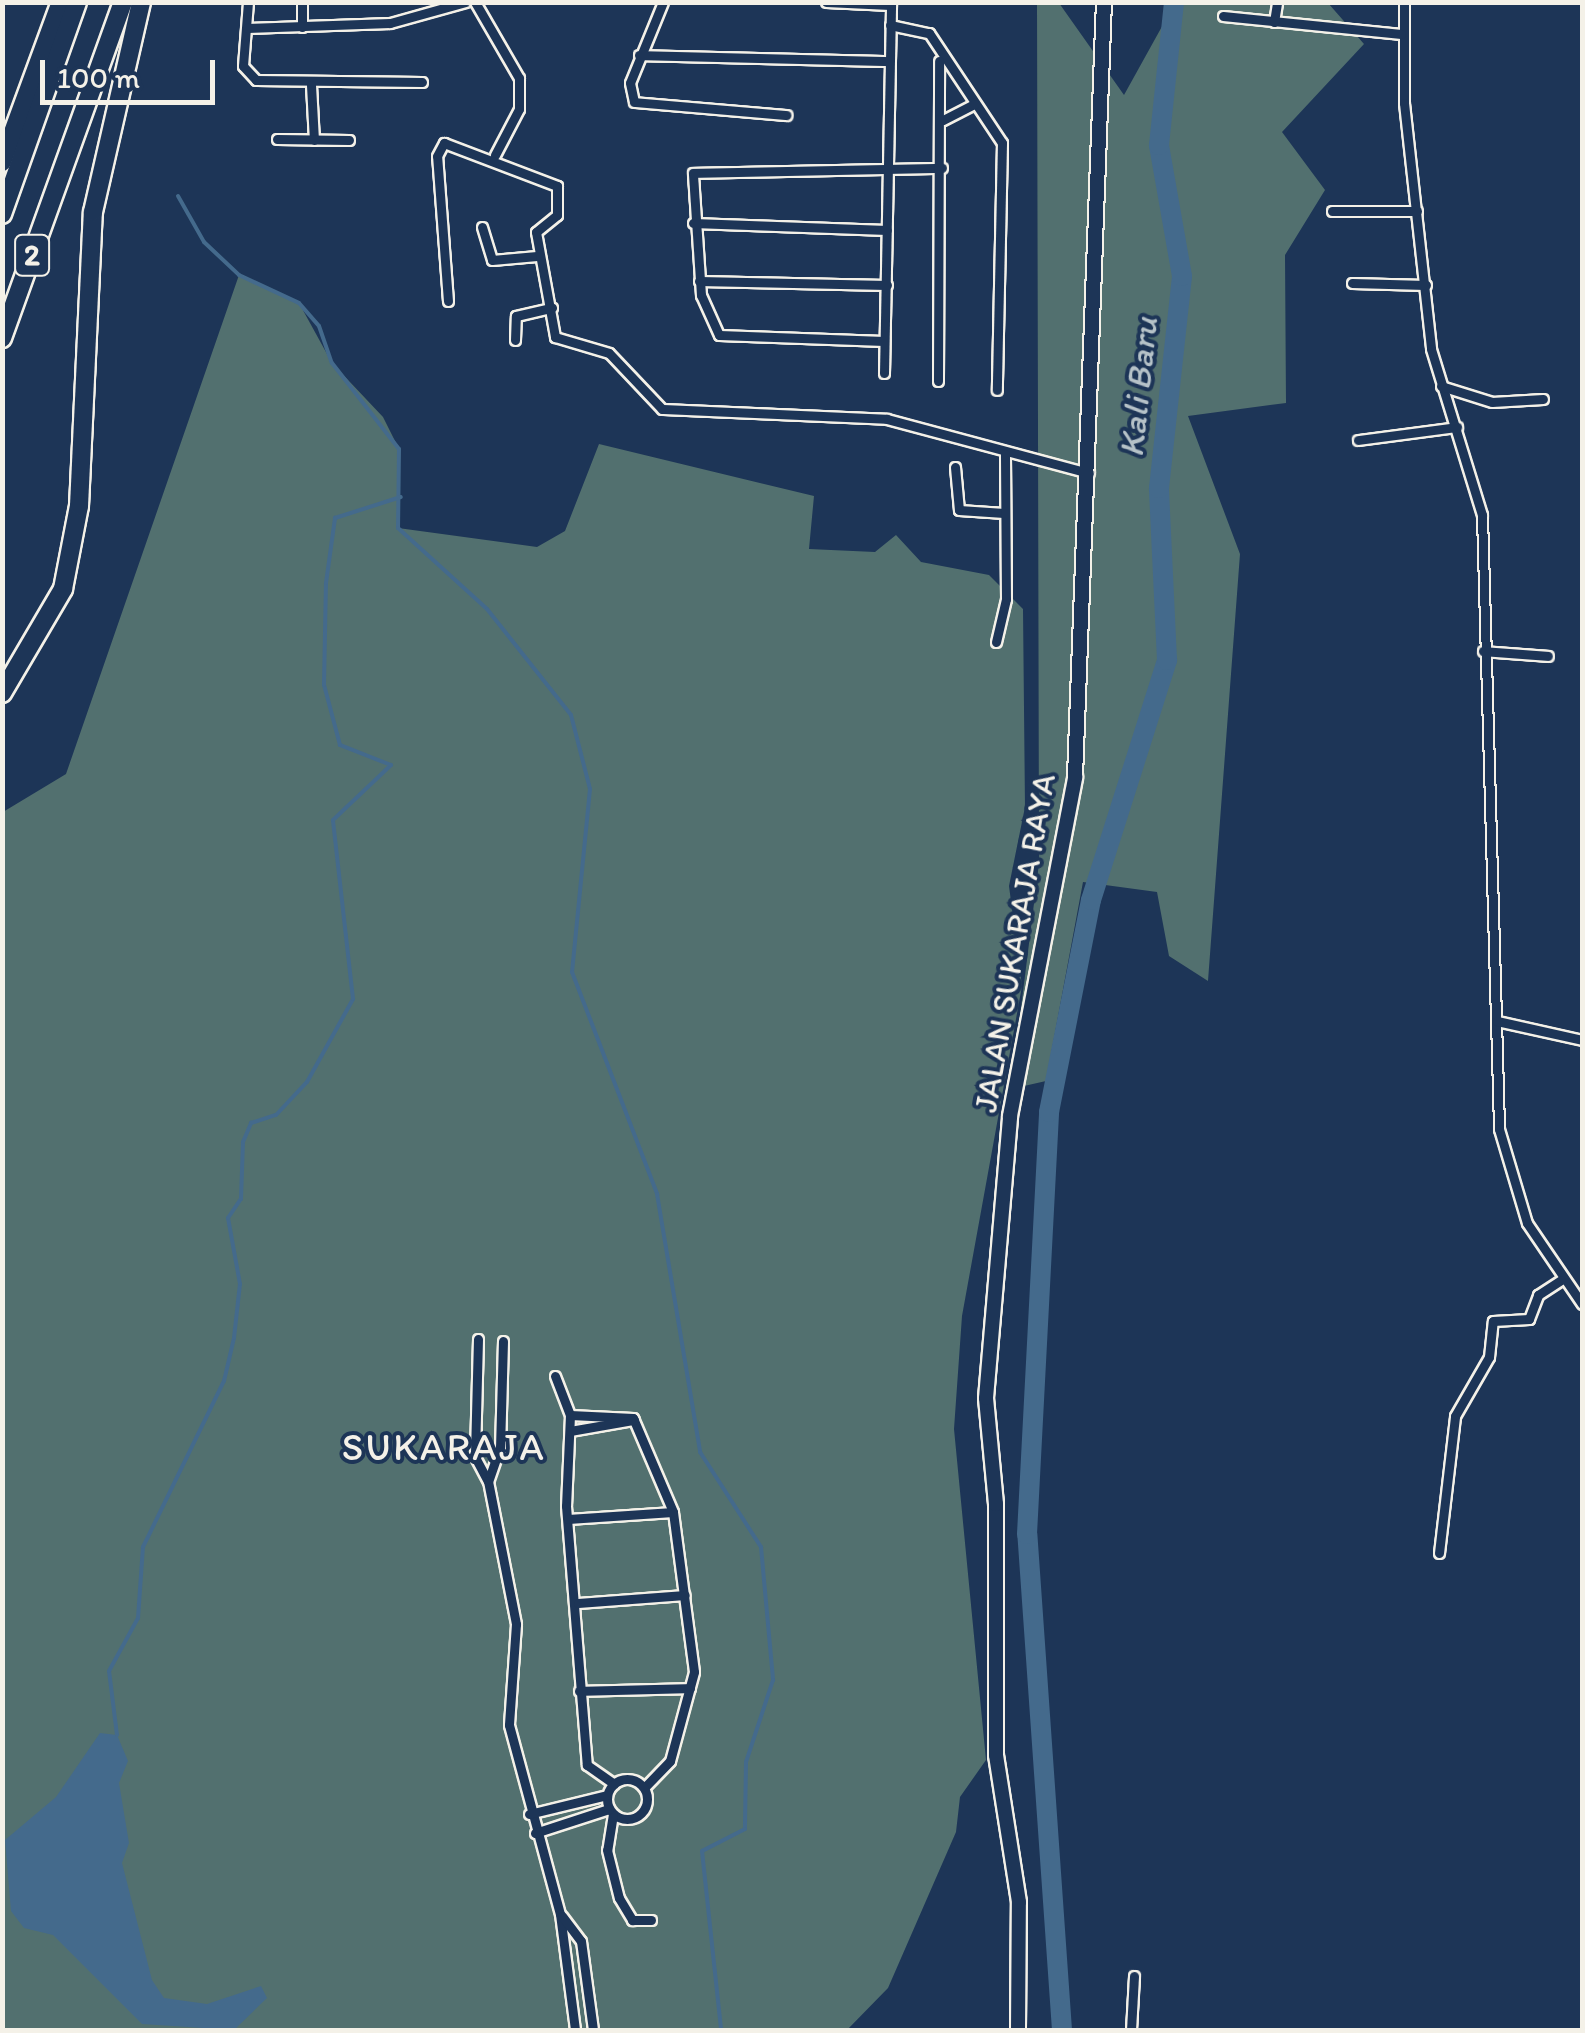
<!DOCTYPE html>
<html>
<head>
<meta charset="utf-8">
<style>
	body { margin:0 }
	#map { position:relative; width:1585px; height:2033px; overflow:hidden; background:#1d3557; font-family:Itim,sans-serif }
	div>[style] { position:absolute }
	.green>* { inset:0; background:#52706f }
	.water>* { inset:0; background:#446a8c }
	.stream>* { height:4px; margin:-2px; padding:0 2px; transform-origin:2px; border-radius:2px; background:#446a8c }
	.river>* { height:20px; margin:-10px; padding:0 10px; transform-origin:10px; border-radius:10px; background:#446a8c }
	.roads { filter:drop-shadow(2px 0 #f4f1e8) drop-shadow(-2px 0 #f4f1e8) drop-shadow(0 2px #f4f1e8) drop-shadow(0 -2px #f4f1e8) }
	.street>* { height:9px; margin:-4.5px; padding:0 4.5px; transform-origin:4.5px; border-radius:4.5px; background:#1d3557 }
	.street>.ring { margin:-4.5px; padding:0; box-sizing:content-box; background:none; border:9px solid #1d3557; border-radius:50% }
	.secondary>* { height:14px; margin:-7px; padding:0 7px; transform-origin:7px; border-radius:7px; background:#1d3557 }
	.highway>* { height:18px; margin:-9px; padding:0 9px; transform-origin:9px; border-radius:9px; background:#1d3557 }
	span { translate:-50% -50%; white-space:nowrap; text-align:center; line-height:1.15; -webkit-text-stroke:8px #1d3557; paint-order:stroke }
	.shield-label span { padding:2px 8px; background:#1d3557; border:2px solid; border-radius:8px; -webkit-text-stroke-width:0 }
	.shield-label { font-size:30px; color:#f4f1e8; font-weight:700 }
	.street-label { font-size:32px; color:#f4f1e8 }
	.water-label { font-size:35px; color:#b6c2c8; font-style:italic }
	.quarter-label { font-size:38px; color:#f4f1e8; letter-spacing:2.5px }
	.frame { position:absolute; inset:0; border:5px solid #f4f1e8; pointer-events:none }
	.scale { position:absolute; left:40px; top:60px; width:175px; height:45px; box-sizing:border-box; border:5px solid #f4f1e8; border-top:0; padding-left:12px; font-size:30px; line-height:35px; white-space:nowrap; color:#f4f1e8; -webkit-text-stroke:8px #1d3557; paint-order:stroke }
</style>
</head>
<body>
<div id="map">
	<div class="green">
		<i style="clip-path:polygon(1037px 3px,1059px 3px,1124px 95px,1175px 3px,1328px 3px,1364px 44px,1282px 132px,1325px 190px,1285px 255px,1286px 403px,1188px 416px,1240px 554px,1208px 981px,1169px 956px,1157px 892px,1083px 882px,1046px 1081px,1024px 1086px,1017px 1040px,1039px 863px)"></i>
		<i style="clip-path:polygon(239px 275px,299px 303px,332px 363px,383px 417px,399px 449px,398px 528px,537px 547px,565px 531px,599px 444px,814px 496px,809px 549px,875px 552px,896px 535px,921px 562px,989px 575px,1023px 609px,1025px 807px,1009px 886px,1022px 986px,962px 1316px,954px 1429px,986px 1760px,960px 1797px,956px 1832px,888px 1988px,847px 2030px,3px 2030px,3px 812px,66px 774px)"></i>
	</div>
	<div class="water">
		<i style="clip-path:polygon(100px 1733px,117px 1735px,128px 1761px,119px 1783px,129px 1843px,122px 1863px,152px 1980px,164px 1998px,207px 2004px,261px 1986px,267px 1998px,234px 2030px,142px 2024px,53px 1935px,24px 1928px,11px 1911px,5px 1840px,56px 1797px)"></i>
	</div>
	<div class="stream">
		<i style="left:178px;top:196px;width:53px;rotate:60.5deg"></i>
		<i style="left:204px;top:242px;width:48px;rotate:43.3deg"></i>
		<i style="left:239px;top:275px;width:66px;rotate:25deg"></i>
		<i style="left:299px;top:303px;width:30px;rotate:49deg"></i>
		<i style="left:319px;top:326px;width:39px;rotate:71deg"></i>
		<i style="left:332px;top:363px;width:109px;rotate:52.1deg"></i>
		<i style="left:399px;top:449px;width:79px;rotate:90.7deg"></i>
		<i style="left:398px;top:528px;width:120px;rotate:42.3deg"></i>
		<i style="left:487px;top:609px;width:135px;rotate:51.6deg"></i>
		<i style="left:571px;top:715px;width:76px;rotate:75.6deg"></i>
		<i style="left:590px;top:789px;width:184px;rotate:95.6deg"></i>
		<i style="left:572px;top:972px;width:238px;rotate:69deg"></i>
		<i style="left:657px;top:1194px;width:262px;rotate:80.5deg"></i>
		<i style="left:700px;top:1452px;width:113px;rotate:57.3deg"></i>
		<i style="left:761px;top:1547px;width:134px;rotate:84.8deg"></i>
		<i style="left:773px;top:1680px;width:86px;rotate:108.2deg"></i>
		<i style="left:746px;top:1762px;width:67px;rotate:90.9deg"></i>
		<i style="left:745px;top:1829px;width:48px;rotate:152.9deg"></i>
		<i style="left:702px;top:1851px;width:180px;rotate:83.9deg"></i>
		<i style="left:117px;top:1735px;width:64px;rotate:-97.1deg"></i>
		<i style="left:109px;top:1671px;width:60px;rotate:-61.3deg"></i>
		<i style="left:138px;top:1618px;width:71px;rotate:-86deg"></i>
		<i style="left:143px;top:1547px;width:185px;rotate:-64deg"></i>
		<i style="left:224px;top:1381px;width:44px;rotate:-76.9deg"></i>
		<i style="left:234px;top:1338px;width:54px;rotate:-83.7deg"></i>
		<i style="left:240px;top:1284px;width:67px;rotate:-100.3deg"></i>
		<i style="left:228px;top:1218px;width:23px;rotate:-56deg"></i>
		<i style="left:241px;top:1199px;width:57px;rotate:-88deg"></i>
		<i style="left:243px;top:1142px;width:21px;rotate:-67deg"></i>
		<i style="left:251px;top:1123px;width:26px;rotate:-18deg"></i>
		<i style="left:276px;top:1115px;width:45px;rotate:-46.8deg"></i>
		<i style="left:307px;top:1082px;width:95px;rotate:-61deg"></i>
		<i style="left:353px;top:999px;width:180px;rotate:-96.4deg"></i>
		<i style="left:333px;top:820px;width:80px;rotate:-43.5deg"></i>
		<i style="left:391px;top:765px;width:55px;rotate:-158.6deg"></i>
		<i style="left:340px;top:745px;width:62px;rotate:-104.9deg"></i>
		<i style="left:324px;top:685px;width:102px;rotate:-88.9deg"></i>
		<i style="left:326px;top:583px;width:66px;rotate:-82.1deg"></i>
		<i style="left:335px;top:518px;width:69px;rotate:-17.7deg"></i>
	</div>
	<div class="river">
		<i style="left:1062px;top:2030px;width:497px;rotate:-94deg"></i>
		<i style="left:1027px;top:1534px;width:423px;rotate:-87deg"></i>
		<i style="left:1049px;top:1112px;width:216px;rotate:-78.8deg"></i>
		<i style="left:1091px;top:900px;width:252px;rotate:-72.4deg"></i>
		<i style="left:1167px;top:660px;width:172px;rotate:-92.7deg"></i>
		<i style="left:1159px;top:488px;width:213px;rotate:-83.8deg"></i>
		<i style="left:1182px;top:276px;width:133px;rotate:-100deg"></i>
		<i style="left:1159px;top:145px;width:144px;rotate:-84deg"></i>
	</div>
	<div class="roads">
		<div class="street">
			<i style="left:248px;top:2px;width:64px;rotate:94.5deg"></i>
			<i style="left:243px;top:66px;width:19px;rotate:47deg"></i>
			<i style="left:256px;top:80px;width:166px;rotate:0.7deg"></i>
			<i style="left:302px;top:2px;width:25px;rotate:90deg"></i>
			<i style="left:475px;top:2px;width:88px;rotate:59.9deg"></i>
			<i style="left:519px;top:78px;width:31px;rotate:90deg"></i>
			<i style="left:519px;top:109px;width:52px;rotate:117.6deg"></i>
			<i style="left:663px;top:2px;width:87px;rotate:112.2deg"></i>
			<i style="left:630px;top:83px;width:19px;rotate:78deg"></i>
			<i style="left:634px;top:102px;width:153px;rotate:4.9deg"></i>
			<i style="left:826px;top:2px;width:64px;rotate:2.7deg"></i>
			<i style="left:1404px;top:2px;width:101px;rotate:90deg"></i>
			<i style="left:1404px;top:103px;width:247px;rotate:83.7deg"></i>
			<i style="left:1431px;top:349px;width:174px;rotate:72.9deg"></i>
			<i style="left:1482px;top:515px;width:614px;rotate:88.41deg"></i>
			<i style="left:1499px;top:1129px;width:98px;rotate:73.4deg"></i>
			<i style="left:1527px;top:1223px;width:98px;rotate:55.8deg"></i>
			<i style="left:1223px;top:16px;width:179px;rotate:5.8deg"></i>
			<i style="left:1274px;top:22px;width:20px;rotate:-81deg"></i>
			<i style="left:890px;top:25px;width:40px;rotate:12deg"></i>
			<i style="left:929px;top:33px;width:132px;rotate:56.4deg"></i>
			<i style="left:1002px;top:143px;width:247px;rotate:91.2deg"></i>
			<i style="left:247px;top:28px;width:143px;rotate:-2deg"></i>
			<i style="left:390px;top:23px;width:78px;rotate:-15.6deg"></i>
			<i style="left:639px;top:55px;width:250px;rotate:1.4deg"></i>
			<i style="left:311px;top:85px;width:55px;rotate:86.9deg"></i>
			<i style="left:943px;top:120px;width:35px;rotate:-27deg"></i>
			<i style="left:277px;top:139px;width:72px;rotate:0.8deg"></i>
			<i style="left:1332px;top:211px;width:85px"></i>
			<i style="left:693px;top:223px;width:194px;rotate:2.1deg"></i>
			<i style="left:482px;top:227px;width:34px;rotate:73deg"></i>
			<i style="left:492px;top:260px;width:45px;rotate:-5.1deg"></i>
			<i style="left:699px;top:281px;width:188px;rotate:1.2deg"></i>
			<i style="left:1352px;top:283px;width:74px;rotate:1.5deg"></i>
			<i style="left:448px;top:301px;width:145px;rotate:-94.3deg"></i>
			<i style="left:437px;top:156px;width:15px;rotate:-62deg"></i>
			<i style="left:444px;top:143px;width:121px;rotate:20.8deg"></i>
			<i style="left:557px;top:186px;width:29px;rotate:90deg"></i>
			<i style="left:557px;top:215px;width:27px;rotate:141deg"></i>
			<i style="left:536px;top:232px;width:107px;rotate:79.7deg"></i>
			<i style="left:555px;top:337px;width:56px;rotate:16.5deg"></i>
			<i style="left:609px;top:353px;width:77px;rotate:46.6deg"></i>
			<i style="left:662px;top:409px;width:225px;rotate:2.5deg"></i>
			<i style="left:887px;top:419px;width:209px;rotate:15deg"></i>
			<i style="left:515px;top:340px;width:24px;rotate:-88deg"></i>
			<i style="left:516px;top:316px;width:37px;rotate:-13deg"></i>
			<i style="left:884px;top:341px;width:165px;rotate:-177.9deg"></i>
			<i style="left:719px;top:335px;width:44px;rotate:-114.2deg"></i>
			<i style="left:701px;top:295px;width:122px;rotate:-93.8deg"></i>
			<i style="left:693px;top:173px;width:249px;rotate:-1.2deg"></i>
			<i style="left:884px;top:373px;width:371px;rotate:-88.9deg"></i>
			<i style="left:938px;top:381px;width:320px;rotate:-89.8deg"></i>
			<i style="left:1441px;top:386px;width:53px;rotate:17.4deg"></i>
			<i style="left:1492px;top:402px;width:51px;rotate:-3.4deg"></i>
			<i style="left:1358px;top:440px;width:100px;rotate:-7.5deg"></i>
			<i style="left:955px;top:467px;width:43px;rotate:84.7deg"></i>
			<i style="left:959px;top:510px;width:45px;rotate:3.8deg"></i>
			<i style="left:996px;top:642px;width:44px;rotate:-76.9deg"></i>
			<i style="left:1006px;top:599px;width:145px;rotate:-90.4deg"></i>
			<i style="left:1483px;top:651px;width:65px;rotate:4.4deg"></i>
			<i style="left:1497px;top:1021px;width:87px;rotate:12.6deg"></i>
			<i style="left:478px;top:1339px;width:118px;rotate:91.5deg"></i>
			<i style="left:475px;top:1457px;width:27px;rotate:62deg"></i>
			<i style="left:503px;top:1341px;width:106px;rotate:91.6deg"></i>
			<i style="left:500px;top:1447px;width:36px;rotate:109deg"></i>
			<i style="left:488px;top:1481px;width:146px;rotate:78.9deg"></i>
			<i style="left:516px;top:1624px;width:101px;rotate:94deg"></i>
			<i style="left:509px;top:1725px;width:196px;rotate:74.9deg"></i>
			<i style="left:560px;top:1914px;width:117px;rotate:82.6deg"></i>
			<i style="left:555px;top:1376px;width:42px;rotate:69deg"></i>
			<i style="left:570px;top:1415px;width:91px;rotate:92.5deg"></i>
			<i style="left:566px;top:1506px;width:260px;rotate:85.4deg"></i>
			<i style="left:587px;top:1765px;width:33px;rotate:35deg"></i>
			<i style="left:570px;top:1415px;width:63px;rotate:2.7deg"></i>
			<i style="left:633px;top:1418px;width:102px;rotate:66.9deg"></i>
			<i style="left:673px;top:1512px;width:161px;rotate:82.5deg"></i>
			<i style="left:694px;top:1672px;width:92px;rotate:105.1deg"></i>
			<i style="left:670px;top:1761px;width:37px;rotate:134deg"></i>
			<i style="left:570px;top:1431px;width:65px;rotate:-9.8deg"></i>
			<i style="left:568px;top:1519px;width:105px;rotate:-3.8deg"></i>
			<i style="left:1439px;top:1553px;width:138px;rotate:-83.3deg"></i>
			<i style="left:1455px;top:1416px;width:68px;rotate:-60deg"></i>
			<i style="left:1489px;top:1357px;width:36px;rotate:-84deg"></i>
			<i style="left:1493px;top:1321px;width:36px;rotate:-3deg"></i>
			<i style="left:1529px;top:1319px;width:26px;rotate:-69deg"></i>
			<i style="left:1538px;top:1295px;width:27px;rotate:-33deg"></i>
			<i style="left:578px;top:1603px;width:107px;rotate:-4.3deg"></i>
			<i style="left:579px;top:1691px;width:111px;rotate:-1.5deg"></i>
			<i class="ring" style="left:607px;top:1779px;width:31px;height:31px"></i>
			<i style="left:529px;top:1814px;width:80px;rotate:-13.7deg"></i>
			<i style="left:613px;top:1814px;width:36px;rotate:99deg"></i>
			<i style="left:607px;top:1850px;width:49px;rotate:76deg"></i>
			<i style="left:619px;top:1898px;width:26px;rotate:59deg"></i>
			<i style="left:632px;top:1920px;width:19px"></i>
			<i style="left:535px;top:1833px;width:78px;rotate:-18deg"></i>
			<i style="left:562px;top:1916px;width:31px;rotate:53deg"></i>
			<i style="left:581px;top:1941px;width:90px;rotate:82.3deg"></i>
			<i style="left:1131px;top:2030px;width:54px;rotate:-86.8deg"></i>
		</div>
		<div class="secondary">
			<i style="left:1018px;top:2030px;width:128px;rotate:-89.6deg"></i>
			<i style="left:1019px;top:1902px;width:149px;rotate:-98.9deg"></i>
			<i style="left:996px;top:1755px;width:251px;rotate:-90deg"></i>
			<i style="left:996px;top:1504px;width:106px;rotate:-95.4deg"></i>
			<i style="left:986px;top:1398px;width:283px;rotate:-85.1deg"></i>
			<i style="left:1010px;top:1116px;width:345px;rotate:-79.1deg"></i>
			<i style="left:1075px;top:777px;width:776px;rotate:-87.86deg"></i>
		</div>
		<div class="highway">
			<i style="left:2px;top:162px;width:171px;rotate:-69.8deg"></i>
			<i style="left:2px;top:214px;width:225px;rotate:-70.5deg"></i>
			<i style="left:2px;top:338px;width:357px;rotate:-70.2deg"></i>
			<i style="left:2px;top:693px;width:121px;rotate:-59.6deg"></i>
			<i style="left:63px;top:589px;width:85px;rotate:-79.1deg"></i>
			<i style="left:79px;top:506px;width:294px;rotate:-87.3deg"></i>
			<i style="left:93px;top:212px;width:215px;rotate:-77.1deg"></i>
		</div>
	</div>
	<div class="shield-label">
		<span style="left:32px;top:255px">2</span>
	</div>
	<div class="street-label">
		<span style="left:1015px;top:943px;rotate:-80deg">JALAN SUKARAJA RAYA</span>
	</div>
	<div class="water-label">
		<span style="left:1138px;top:387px;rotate:-84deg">Kali Baru</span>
	</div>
	<div class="quarter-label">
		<span style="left:444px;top:1448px">SUKARAJA</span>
	</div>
	<div class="frame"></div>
	<div class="scale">100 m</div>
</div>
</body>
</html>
